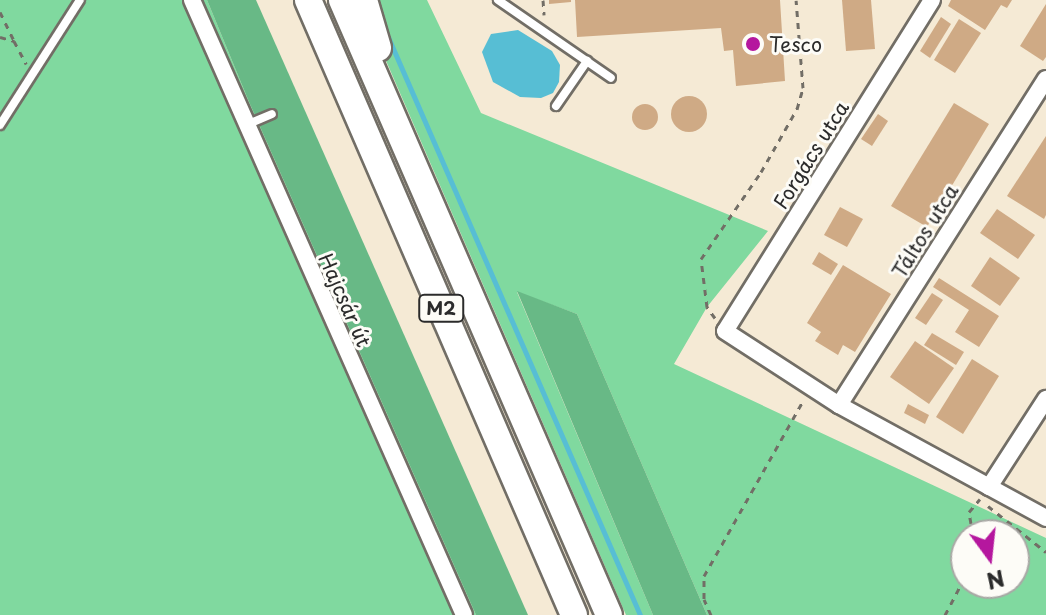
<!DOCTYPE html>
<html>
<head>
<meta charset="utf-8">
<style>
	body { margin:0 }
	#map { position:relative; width:1046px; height:615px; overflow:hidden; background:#f5ead5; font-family:"Playpen Sans",sans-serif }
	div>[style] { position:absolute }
	.green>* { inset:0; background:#80d99f }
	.forest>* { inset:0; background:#68b986 }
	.water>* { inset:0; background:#57bed4 }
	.stream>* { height:5px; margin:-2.5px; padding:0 2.5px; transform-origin:2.5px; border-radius:2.5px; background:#57bed4 }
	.building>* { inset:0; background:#cfaa85 }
	.round { border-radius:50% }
	.path>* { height:3px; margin-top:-1.5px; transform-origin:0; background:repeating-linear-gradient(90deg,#726e66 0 6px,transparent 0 12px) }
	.roads { filter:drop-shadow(2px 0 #726e66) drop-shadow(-2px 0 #726e66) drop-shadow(0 2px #726e66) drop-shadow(0 -2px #726e66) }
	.service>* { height:8px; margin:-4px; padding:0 4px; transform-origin:4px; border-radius:4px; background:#fff }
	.minor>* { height:16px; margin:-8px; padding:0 8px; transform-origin:8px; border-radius:8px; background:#fff }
	.trunk>* { height:26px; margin:-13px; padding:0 13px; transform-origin:13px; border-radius:13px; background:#fff }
	.dots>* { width:22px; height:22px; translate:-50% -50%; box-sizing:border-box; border:4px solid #fdfcf7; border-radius:50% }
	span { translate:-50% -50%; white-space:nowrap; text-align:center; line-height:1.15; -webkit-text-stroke:6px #fdfcf7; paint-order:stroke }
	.shield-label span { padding:2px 6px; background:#fdfcf7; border:2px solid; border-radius:6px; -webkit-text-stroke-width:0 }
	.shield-label { font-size:18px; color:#2b2b2b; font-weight:700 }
	.poi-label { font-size:20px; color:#2b2b2b }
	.left { translate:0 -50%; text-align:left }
	.street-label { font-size:20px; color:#2b2b2b }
	.north { position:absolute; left:950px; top:519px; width:80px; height:80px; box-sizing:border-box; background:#fdfcf7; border:2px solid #a9a8a5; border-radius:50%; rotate:165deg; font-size:22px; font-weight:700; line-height:32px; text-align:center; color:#2b2b2b }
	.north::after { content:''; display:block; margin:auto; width:28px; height:36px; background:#b5179e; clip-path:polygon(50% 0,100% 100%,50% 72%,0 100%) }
</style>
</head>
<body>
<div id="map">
	<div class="green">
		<i style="clip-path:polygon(0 0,207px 0,249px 102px,476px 615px,0 615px)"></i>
		<i style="clip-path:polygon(evenodd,368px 0,427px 0,481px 113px,768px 231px,707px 307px,674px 364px,1046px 538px,1046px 615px,707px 615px,577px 314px,517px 292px,653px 615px,626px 615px,374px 33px,368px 0,966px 535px,1014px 535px,1014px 583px,966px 583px,966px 535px)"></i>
	</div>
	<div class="forest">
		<i style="clip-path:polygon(207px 0,256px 0,528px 615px,476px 615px,249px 102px)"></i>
		<i style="clip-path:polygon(517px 291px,577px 314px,707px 615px,653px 615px)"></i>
	</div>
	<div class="water">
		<i style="clip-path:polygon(518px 30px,552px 51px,560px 65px,559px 82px,553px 93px,541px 98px,520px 97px,493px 82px,482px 52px,491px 34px)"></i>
	</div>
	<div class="stream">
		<i style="left:388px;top:37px;width:631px;rotate:66.44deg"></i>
	</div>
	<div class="building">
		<i style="clip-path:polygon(549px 0,571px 0,571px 2px,549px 4px)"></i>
		<i style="clip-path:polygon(575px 0,780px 0,785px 81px,736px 86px,733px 50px,724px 51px,721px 28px,577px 37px)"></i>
		<i style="clip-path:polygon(842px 0,871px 0,875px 49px,846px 51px)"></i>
		<i style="clip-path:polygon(951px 0,1012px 0,1007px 8px,1001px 5px,985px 30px,948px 6px)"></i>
		<i style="clip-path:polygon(1046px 4px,1046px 57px,1043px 61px,1020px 46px)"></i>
		<i style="clip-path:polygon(941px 17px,951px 24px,930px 58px,920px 51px)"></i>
		<i style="clip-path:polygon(959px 19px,981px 33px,955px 73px,934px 60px)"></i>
		<i class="round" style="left:671px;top:96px;width:36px;height:36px"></i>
		<i style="clip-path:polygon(954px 103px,989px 124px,927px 227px,891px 206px)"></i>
		<i class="round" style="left:632px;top:104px;width:26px;height:26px"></i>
		<i style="clip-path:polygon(878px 114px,888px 121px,872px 146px,861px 139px)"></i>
		<i style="clip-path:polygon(1046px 136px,1046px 215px,1044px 219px,1007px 196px)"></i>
		<i style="clip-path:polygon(840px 207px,863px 219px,847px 247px,824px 235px)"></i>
		<i style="clip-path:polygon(997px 209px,1035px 235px,1018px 259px,980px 233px)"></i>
		<i style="clip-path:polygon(819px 252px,838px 264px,831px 275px,812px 264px)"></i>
		<i style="clip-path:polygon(990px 257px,1020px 278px,1000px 306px,971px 286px)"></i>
		<i style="clip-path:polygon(843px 265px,891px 294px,855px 352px,843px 345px,838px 355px,815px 341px,821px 332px,807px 323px)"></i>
		<i style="clip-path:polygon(939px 278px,999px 316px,979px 347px,955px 332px,969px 310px,933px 287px)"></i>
		<i style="clip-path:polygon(932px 293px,943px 300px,926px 325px,915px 318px)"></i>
		<i style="clip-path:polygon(932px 333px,964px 352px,956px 365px,924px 345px)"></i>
		<i style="clip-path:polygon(915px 341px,954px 368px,929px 404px,890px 377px)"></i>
		<i style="clip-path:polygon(972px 359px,999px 376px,963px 434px,936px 417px)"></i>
		<i style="clip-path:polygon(908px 404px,929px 415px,925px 424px,904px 413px)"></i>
	</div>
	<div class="path">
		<i style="left:543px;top:0;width:15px;rotate:86deg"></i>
		<i style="left:0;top:12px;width:32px;rotate:64deg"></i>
		<i style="left:0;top:37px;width:15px;rotate:16deg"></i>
		<i style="left:14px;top:41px;width:26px;rotate:62deg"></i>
		<i style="left:715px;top:318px;width:14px;rotate:-126deg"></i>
		<i style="left:707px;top:307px;width:48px;rotate:-97.1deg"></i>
		<i style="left:701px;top:259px;width:106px;rotate:-55.4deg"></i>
		<i style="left:761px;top:172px;width:73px;rotate:-60.3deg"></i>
		<i style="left:797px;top:109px;width:22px;rotate:-74deg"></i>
		<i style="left:803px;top:88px;width:88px;rotate:-94.5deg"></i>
		<i style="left:988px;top:506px;width:74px;rotate:38.4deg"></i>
		<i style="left:973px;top:535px;width:23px;rotate:-100deg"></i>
		<i style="left:969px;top:512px;width:17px;rotate:-50deg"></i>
		<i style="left:711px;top:615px;width:17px;rotate:-114deg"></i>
		<i style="left:704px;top:599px;width:23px;rotate:-90deg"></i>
		<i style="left:704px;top:576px;width:201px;rotate:-60.5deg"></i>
		<i style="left:945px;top:615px;width:45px;rotate:-62.3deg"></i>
	</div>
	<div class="roads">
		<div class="service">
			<i style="left:498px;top:0;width:137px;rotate:34.6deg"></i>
			<i style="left:556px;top:106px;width:55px;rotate:-55.4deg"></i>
			<i style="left:0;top:125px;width:148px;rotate:-57.4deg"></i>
			<i style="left:246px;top:125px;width:28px;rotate:-23deg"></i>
		</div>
		<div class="minor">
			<i style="left:192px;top:0;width:672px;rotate:66.14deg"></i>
			<i style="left:932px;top:0;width:390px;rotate:122deg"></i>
			<i style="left:725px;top:331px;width:136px;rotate:33deg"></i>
			<i style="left:839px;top:405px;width:236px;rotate:28.6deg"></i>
			<i style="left:839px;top:405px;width:386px;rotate:-57.6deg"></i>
			<i style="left:989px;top:487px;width:105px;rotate:-57.1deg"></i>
		</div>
		<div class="trunk">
			<i style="left:308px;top:0;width:670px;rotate:66.61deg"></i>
			<i style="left:342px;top:0;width:670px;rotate:66.53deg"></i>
			<i style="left:364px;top:0;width:50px;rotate:73.7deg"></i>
		</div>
	</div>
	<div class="dots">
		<i style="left:753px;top:44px;background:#b5179e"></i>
	</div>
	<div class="shield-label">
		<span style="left:441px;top:308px">M2</span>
	</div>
	<div class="poi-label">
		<span class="left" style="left:769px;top:44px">Tesco</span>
	</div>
	<div class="street-label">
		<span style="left:811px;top:155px;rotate:-58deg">Forgács utca</span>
		<span style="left:925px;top:231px;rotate:-58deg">Táltos utca</span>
		<span style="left:345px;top:300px;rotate:66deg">Hajcsár út</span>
	</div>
	<div class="north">N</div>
</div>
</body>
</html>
